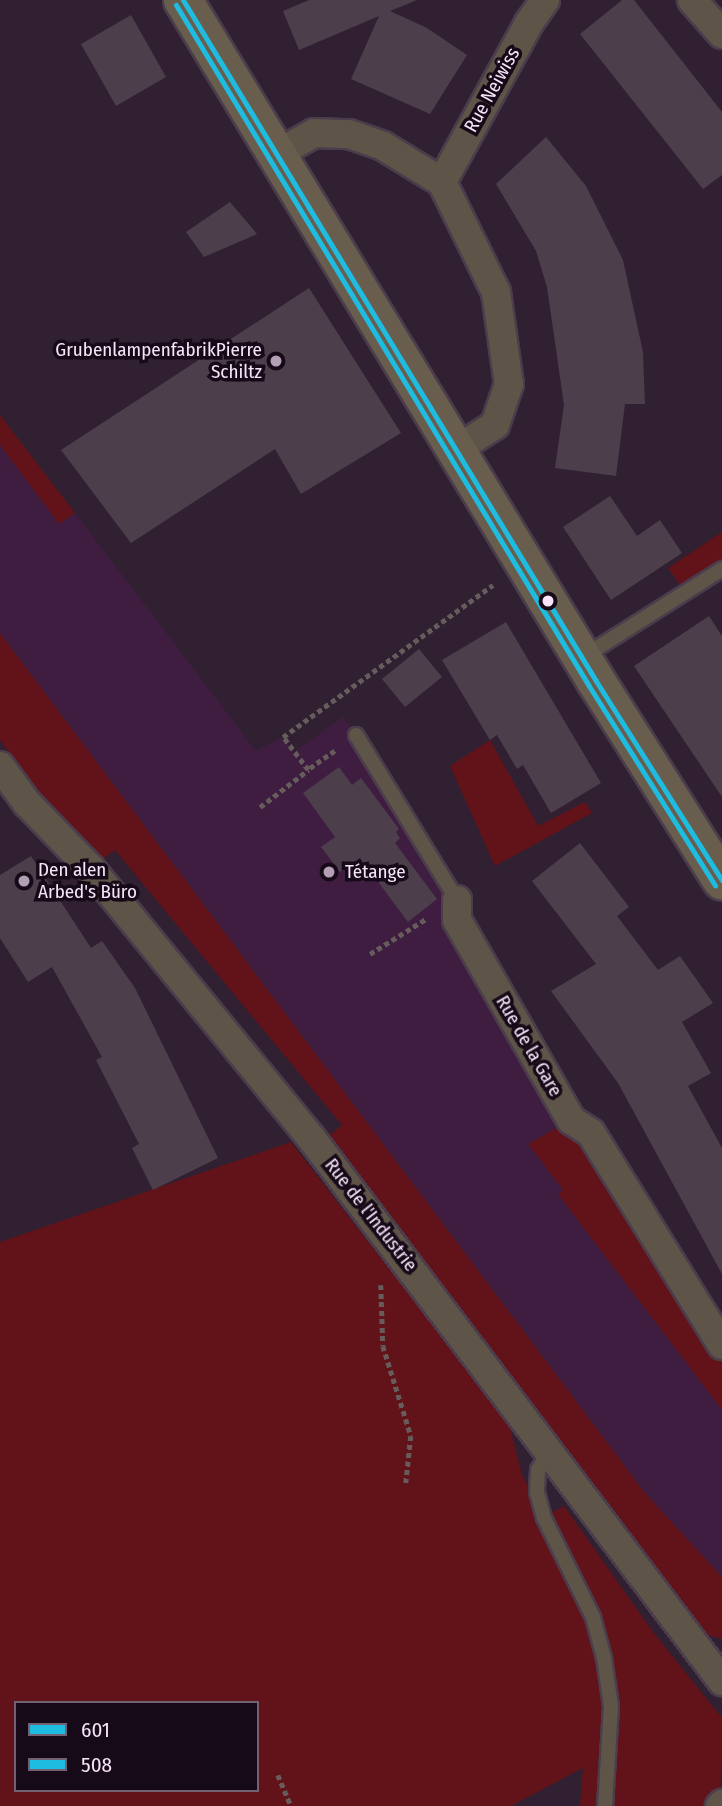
<!DOCTYPE html>
<html>
<head>
<meta charset="utf-8">
<style>
	body { margin:0 }
	#map { position:relative; width:722px; height:1806px; overflow:hidden; background:#312032; font-family:"Fira Sans Condensed",sans-serif }
	div>[style] { position:absolute }
	.built>* { inset:0; background:#3e1d41 }
	.green>* { inset:0; background:#611319 }
	.building>* { inset:0; background:#4d3e4b }
	.path>* { height:4.5px; margin-top:-2.25px; transform-origin:0; background:repeating-linear-gradient(90deg,#665c5b 0 5px,transparent 0 8.5px) }
	.roads { filter:drop-shadow(2px 0 #4b3d4c) drop-shadow(-2px 0 #4b3d4c) drop-shadow(0 2px #4b3d4c) drop-shadow(0 -2px #4b3d4c) }
	.lane>* { height:14px; margin:-7px; padding:0 7px; transform-origin:7px; border-radius:7px; background:#5e5548 }
	.street>* { height:28px; margin:-14px; padding:0 14px; transform-origin:14px; border-radius:14px; background:#5e5548 }
	.secondary>* { height:38px; margin:-19px; padding:0 19px; transform-origin:19px; border-radius:19px; background:#695e4d }
	.bus-1>* { height:5px; margin:-2.5px; padding:0 2.5px; transform-origin:2.5px; border-radius:2.5px; background:#1fbce1 }
	.bus-2>* { height:5px; margin:-2.5px; padding:0 2.5px; transform-origin:2.5px; border-radius:2.5px; background:#1fbce1 }
	.dots>* { width:19px; height:19px; translate:-50% -50%; box-sizing:border-box; border:4px solid #170a18; border-radius:50% }
	span { translate:-50% -50%; white-space:nowrap; text-align:center; line-height:1.15; -webkit-text-stroke:7px #170a18; paint-order:stroke }
	.street-label { font-size:19px; color:#f8e4f9 }
	.poi-label { font-size:19px; color:#f8e4f9 }
	.right { translate:-100% -50%; text-align:right }
	.left { translate:0 -50%; text-align:left }
	.legend { position:absolute; left:14px; top:1701px; width:245px; height:91px; box-sizing:border-box; background:#170a18; border:2px solid #716172; margin:0; padding:9px 12px; list-style:none; font-size:21px; color:#f8e4f9 }
	.legend li { display:flex; align-items:center; gap:14px; height:35px }
	.legend b { width:35px; border:2px solid #716172 }
</style>
</head>
<body>
<div id="map">
	<div class="built">
		<i style="clip-path:polygon(0 445px,59px 524px,75px 513px,256px 751px,283px 737px,294px 752px,343px 717px,356px 735px,457px 900px,571px 1120px,528px 1144px,563px 1190px,558px 1194px,722px 1410px,722px 1577px,645px 1493px,0 633px)"></i>
	</div>
	<div class="green">
		<i style="clip-path:polygon(0 415px,75px 513px,59px 524px,0 445px)"></i>
		<i style="clip-path:polygon(722px 532px,722px 569px,686px 593px,668px 568px)"></i>
		<i style="clip-path:polygon(0 633px,645px 1493px,722px 1577px,722px 1639px,708px 1635px,329px 1136px,342px 1125px,115px 850px,102px 860px,39px 794px,0 740px)"></i>
		<i style="clip-path:polygon(490px 740px,538px 826px,585px 802px,592px 813px,495px 866px,450px 766px)"></i>
		<i style="clip-path:polygon(571px 1120px,722px 1348px,722px 1410px,558px 1194px,563px 1190px,528px 1144px)"></i>
		<i style="clip-path:polygon(evenodd,291px 1142px,509px 1424px,522px 1475px,544px 1517px,564px 1506px,653px 1632px,722px 1718px,720px 1806px,580px 1806px,583px 1768px,511px 1806px,0 1806px,0 1242px,291px 1142px,16px 1703px,257px 1703px,257px 1790px,16px 1790px,16px 1703px)"></i>
	</div>
	<div class="building">
		<i style="clip-path:polygon(309px 0,417px 0,390px 11px,427px 28px,467px 55px,430px 114px,351px 79px,379px 16px,299px 50px,283px 11px)"></i>
		<i style="clip-path:polygon(622px 0,634px 0,722px 112px,722px 175px,703px 189px,580px 34px)"></i>
		<i style="clip-path:polygon(131px 15px,166px 77px,116px 106px,81px 44px)"></i>
		<i style="clip-path:polygon(546px 137px,586px 186px,623px 260px,643px 352px,645px 404px,625px 404px,616px 476px,555px 468px,564px 405px,547px 287px,536px 251px,496px 184px)"></i>
		<i style="clip-path:polygon(230px 202px,257px 234px,204px 257px,186px 232px)"></i>
		<i style="clip-path:polygon(309px 288px,401px 433px,301px 494px,275px 449px,131px 543px,61px 450px)"></i>
		<i style="clip-path:polygon(610px 496px,637px 536px,660px 520px,682px 553px,611px 600px,563px 527px)"></i>
		<i style="clip-path:polygon(709px 616px,722px 636px,722px 797px,634px 666px)"></i>
		<i style="clip-path:polygon(506px 622px,601px 783px,551px 813px,523px 765px,517px 769px,497px 735px,490px 740px,442px 660px)"></i>
		<i style="clip-path:polygon(419px 649px,442px 677px,405px 707px,382px 679px)"></i>
		<i style="clip-path:polygon(339px 767px,352px 785px,361px 778px,399px 829px,396px 832px,400px 838px,395px 843px,437px 899px,408px 922px,373px 875px,364px 882px,351px 864px,340px 872px,321px 847px,335px 837px,303px 793px)"></i>
		<i style="clip-path:polygon(580px 843px,629px 907px,617px 916px,658px 970px,680px 956px,713px 1003px,682px 1022px,711px 1073px,688px 1086px,722px 1148px,722px 1274px,618px 1083px,551px 991px,596px 964px,532px 881px)"></i>
		<i style="clip-path:polygon(31px 856px,91px 948px,102px 941px,135px 988px,218px 1158px,153px 1190px,132px 1148px,139px 1144px,96px 1060px,102px 1057px,52px 967px,28px 982px,0 938px,0 875px)"></i>
	</div>
	<div class="path">
		<i style="left:335px;top:751px;width:33px;rotate:145deg"></i>
		<i style="left:308px;top:770px;width:41px;rotate:-127.1deg"></i>
		<i style="left:283px;top:737px;width:259px;rotate:-35.9deg"></i>
		<i style="left:260px;top:807px;width:61px;rotate:-37.6deg"></i>
		<i style="left:370px;top:954px;width:66px;rotate:-32deg"></i>
		<i style="left:381px;top:1285px;width:61px;rotate:88.1deg"></i>
		<i style="left:383px;top:1346px;width:94px;rotate:72.7deg"></i>
		<i style="left:411px;top:1436px;width:47px;rotate:96.1deg"></i>
		<i style="left:278px;top:1775px;width:34px;rotate:67deg"></i>
	</div>
	<div class="roads">
		<div class="lane">
			<i style="left:583px;top:657px;width:165px;rotate:-32.3deg"></i>
			<i style="left:356px;top:735px;width:193px;rotate:58.5deg"></i>
			<i style="left:549px;top:1451px;width:22px;rotate:120deg"></i>
			<i style="left:538px;top:1470px;width:22px;rotate:93deg"></i>
			<i style="left:537px;top:1492px;width:27px;rotate:75deg"></i>
			<i style="left:544px;top:1518px;width:110px;rotate:63.7deg"></i>
			<i style="left:593px;top:1617px;width:42px;rotate:75deg"></i>
			<i style="left:604px;top:1658px;width:49px;rotate:81.7deg"></i>
			<i style="left:611px;top:1706px;width:100px;rotate:93.4deg"></i>
		</div>
		<div class="street">
			<i style="left:692px;top:0;width:45px;rotate:48.6deg"></i>
			<i style="left:274px;top:156px;width:46px;rotate:-29.9deg"></i>
			<i style="left:314px;top:133px;width:35px;rotate:2deg"></i>
			<i style="left:349px;top:134px;width:36px;rotate:19deg"></i>
			<i style="left:383px;top:146px;width:69px;rotate:31.4deg"></i>
			<i style="left:442px;top:182px;width:123px;rotate:63.9deg"></i>
			<i style="left:496px;top:292px;width:93px;rotate:82deg"></i>
			<i style="left:509px;top:384px;width:43px;rotate:108.9deg"></i>
			<i style="left:495px;top:425px;width:45px;rotate:147.7deg"></i>
			<i style="left:442px;top:182px;width:181px;rotate:-61.3deg"></i>
			<i style="left:529px;top:23px;width:28px;rotate:-55deg"></i>
			<i style="left:0;top:766px;width:46px;rotate:53.9deg"></i>
			<i style="left:27px;top:803px;width:92px;rotate:45.9deg"></i>
			<i style="left:91px;top:869px;width:349px;rotate:50.7deg"></i>
			<i style="left:312px;top:1139px;width:680px;rotate:52.89deg"></i>
			<i style="left:457px;top:900px;width:20px;rotate:90deg"></i>
			<i style="left:457px;top:920px;width:230px;rotate:60.3deg"></i>
			<i style="left:571px;top:1120px;width:24px;rotate:33deg"></i>
			<i style="left:591px;top:1133px;width:249px;rotate:58.3deg"></i>
			<i style="left:720px;top:1806px;width:3px;rotate:-45deg"></i>
		</div>
		<div class="secondary">
			<i style="left:183px;top:0;width:796px;rotate:58.76deg"></i>
			<i style="left:596px;top:681px;width:236px;rotate:57.7deg"></i>
		</div>
	</div>
	<div class="bus-1">
		<i style="left:183px;top:0;width:796px;rotate:58.76deg"></i>
		<i style="left:596px;top:681px;width:236px;rotate:57.7deg"></i>
	</div>
	<div class="bus-2">
		<i style="left:176px;top:5px;width:796px;rotate:58.76deg"></i>
		<i style="left:589px;top:686px;width:236px;rotate:57.7deg"></i>
	</div>
	<div class="dots">
		<i style="left:276px;top:361px;background:#b29fb3"></i>
		<i style="left:548px;top:601px;background:#f8e4f9"></i>
		<i style="left:329px;top:872px;background:#b29fb3"></i>
		<i style="left:24px;top:881px;background:#b29fb3"></i>
	</div>
	<div class="street-label">
		<span style="left:492px;top:90px;rotate:-61deg">Rue Neiwiss</span>
		<span style="left:529px;top:1046px;rotate:60deg">Rue de la Gare</span>
		<span style="left:371px;top:1215px;rotate:52deg">Rue de l'Industrie</span>
	</div>
	<div class="poi-label">
		<span class="right" style="left:262px;top:361px">GrubenlampenfabrikPierre<br>Schiltz</span>
		<span class="left" style="left:38px;top:881px">Den alen<br>Arbed's Büro</span>
		<span class="left" style="left:345px;top:872px">Tétange</span>
	</div>
	<ul class="legend">
	<li><b style="height:9px;background:#1fbce1"></b>601</li>
	<li><b style="height:9px;background:#1fbce1"></b>508</li>
	</ul>
</div>
</body>
</html>
